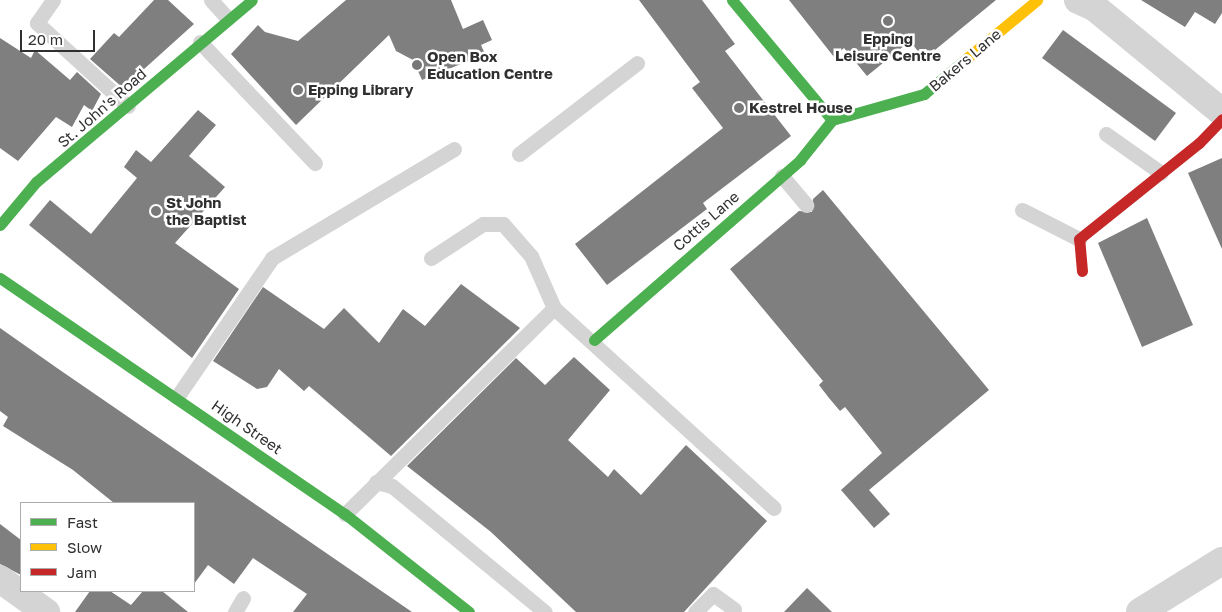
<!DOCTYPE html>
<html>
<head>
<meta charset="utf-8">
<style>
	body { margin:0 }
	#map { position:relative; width:1222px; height:612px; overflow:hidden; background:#fff; font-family:"Golos Text",sans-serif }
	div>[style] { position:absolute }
	.building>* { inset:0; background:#7f7f7f }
	.lane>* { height:15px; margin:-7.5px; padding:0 7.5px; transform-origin:7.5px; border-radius:7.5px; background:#d4d4d4 }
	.street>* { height:28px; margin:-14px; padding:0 14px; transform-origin:14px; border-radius:14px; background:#d4d4d4 }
	.fast>* { height:11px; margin:-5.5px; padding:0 5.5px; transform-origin:5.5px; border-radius:5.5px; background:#4caf50 }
	.slow>* { height:11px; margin:-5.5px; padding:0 5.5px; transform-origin:5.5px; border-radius:5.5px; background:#ffc107 }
	.jam>* { height:11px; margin:-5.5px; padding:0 5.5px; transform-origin:5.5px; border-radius:5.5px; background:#c62828 }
	.dots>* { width:14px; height:14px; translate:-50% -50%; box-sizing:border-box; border:2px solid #fff; border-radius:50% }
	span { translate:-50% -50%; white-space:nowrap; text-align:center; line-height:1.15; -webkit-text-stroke:5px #fff; paint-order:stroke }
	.poi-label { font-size:15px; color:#303030; font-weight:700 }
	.left { translate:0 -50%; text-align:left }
	.street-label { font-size:15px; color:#303030 }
	.legend { position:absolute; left:20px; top:502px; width:175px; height:90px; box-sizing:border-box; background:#fff; border:1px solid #acacac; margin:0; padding:6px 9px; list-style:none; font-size:15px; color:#303030 }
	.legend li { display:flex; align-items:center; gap:10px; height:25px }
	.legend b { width:25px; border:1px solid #acacac }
	.scale { position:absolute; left:20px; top:30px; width:75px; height:22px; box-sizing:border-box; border:2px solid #303030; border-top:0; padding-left:6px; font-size:15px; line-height:18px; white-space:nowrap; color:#303030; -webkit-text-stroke:4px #fff; paint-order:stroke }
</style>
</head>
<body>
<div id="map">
	<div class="building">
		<i style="clip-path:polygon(154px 0,168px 0,194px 24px,123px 88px,90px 59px,114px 33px,119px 37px)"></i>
		<i style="clip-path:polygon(346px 0,451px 0,463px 29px,483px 20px,492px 40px,481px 45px,485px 54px,422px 80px,413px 60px,396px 51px,389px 35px,296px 125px,231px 54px,258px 25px,265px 32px,298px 41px)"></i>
		<i style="clip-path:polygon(639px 0,702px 0,735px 44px,725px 51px,791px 136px,703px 203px,707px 209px,607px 285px,575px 244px,723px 128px,692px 88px,700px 82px)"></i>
		<i style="clip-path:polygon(789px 0,996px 0,924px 59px,910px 41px,867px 76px,844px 48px,834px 57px)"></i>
		<i style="clip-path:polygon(1141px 0,1222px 0,1222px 13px,1215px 24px,1195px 12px,1185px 27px)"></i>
		<i style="clip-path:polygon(1063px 30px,1176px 113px,1155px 141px,1042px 58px)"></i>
		<i style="clip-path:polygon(0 38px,31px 58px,35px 50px,70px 80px,77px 72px,101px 94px,92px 111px,84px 105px,72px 127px,56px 117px,18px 161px,0 148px)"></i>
		<i style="clip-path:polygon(198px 110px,216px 125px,189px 156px,225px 187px,175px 243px,239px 289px,192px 358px,29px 225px,50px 200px,91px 234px,137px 178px,124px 167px,136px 150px,151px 162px)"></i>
		<i style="clip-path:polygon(1222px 158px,1222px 249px,1188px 173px)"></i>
		<i style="clip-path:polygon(823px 190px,989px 390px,869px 490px,890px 514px,874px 528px,841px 490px,882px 453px,845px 407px,840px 411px,829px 398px,819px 385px,823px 381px,730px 269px,799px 211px,812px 212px,813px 199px)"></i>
		<i style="clip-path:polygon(1147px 218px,1193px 325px,1142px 347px,1098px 243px)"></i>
		<i style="clip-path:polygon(461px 284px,520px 328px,391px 456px,309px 386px,304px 391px,279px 369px,267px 387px,257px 389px,213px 361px,263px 287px,324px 329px,344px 308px,379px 343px,403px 309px,425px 326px)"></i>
		<i style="clip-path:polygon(0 328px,57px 368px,412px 612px,293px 612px,307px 594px,253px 558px,234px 584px,208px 565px,194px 584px,194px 503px,114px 503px,73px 470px,3px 426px,8px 417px,0 411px)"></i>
		<i style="clip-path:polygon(574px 357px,610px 390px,568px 440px,608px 477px,614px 469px,641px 495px,686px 445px,767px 521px,684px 612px,576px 612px,491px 532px,407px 466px,516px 358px,545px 385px)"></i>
		<i style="clip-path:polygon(0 524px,21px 540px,21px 575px,0 564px)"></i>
		<i style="clip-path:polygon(807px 588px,832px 612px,784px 612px)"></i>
		<i style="clip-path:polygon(90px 591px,110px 591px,131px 605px,143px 591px,162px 591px,188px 612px,75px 612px)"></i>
	</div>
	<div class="lane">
		<i style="left:53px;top:0;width:28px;rotate:125deg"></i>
		<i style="left:37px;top:23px;width:123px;rotate:42.4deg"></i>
		<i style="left:211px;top:0;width:24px;rotate:48deg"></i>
		<i style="left:200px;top:42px;width:167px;rotate:46.5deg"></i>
		<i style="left:1106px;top:134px;width:67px;rotate:35.3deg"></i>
		<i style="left:519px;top:154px;width:149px;rotate:-37.6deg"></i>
		<i style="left:782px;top:176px;width:38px;rotate:50deg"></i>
		<i style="left:1022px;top:210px;width:64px;rotate:27deg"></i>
		<i style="left:431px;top:258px;width:62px;rotate:-33.2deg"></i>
		<i style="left:483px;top:224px;width:20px"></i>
		<i style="left:503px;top:224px;width:43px;rotate:48.8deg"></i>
		<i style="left:531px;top:256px;width:57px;rotate:66.1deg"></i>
		<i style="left:177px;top:397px;width:168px;rotate:-55.6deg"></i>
		<i style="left:272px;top:258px;width:212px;rotate:-30.9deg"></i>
		<i style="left:376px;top:482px;width:16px;rotate:14deg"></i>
		<i style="left:392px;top:486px;width:198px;rotate:39.5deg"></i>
		<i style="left:345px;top:514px;width:293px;rotate:-44.6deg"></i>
		<i style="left:554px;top:308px;width:297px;rotate:42.3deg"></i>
		<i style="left:235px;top:612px;width:16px;rotate:-60deg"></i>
		<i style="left:695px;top:612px;width:25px;rotate:-45deg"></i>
		<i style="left:713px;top:594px;width:26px;rotate:36deg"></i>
	</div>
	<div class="street">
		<i style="left:1078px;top:0;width:17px;rotate:24deg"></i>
		<i style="left:1094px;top:7px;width:166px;rotate:39.4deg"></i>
		<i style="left:0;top:579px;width:57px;rotate:35.7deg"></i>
		<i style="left:1140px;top:612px;width:97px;rotate:-31.9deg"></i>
	</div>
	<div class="fast">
		<i style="left:732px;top:0;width:156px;rotate:50.2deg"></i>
		<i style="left:832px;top:120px;width:96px;rotate:-15.8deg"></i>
		<i style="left:924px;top:94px;width:56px;rotate:-39.9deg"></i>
		<i style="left:0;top:225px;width:56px;rotate:-50.1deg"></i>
		<i style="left:36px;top:182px;width:282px;rotate:-40.1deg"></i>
		<i style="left:0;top:278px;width:418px;rotate:34.4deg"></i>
		<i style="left:345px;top:514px;width:158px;rotate:38.3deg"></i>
		<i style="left:594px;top:340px;width:274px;rotate:-41.1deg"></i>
		<i style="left:800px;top:160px;width:51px;rotate:-51.3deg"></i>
	</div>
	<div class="slow">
		<i style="left:967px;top:58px;width:91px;rotate:-39.6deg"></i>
	</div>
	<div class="jam">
		<i style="left:1082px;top:271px;width:32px;rotate:-95deg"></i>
		<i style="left:1079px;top:239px;width:154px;rotate:-38.7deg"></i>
		<i style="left:1199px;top:143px;width:33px;rotate:-46deg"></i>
	</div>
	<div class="dots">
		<i style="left:888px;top:21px;background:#787878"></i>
		<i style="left:417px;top:65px;background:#787878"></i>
		<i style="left:298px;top:90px;background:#787878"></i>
		<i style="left:739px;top:108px;background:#787878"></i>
		<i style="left:156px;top:211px;background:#787878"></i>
	</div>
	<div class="poi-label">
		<span style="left:888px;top:47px">Epping<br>Leisure Centre</span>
		<span class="left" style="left:427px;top:65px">Open Box<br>Education Centre</span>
		<span class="left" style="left:308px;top:90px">Epping Library</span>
		<span class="left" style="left:749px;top:108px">Kestrel House</span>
		<span class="left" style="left:166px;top:211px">St John<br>the Baptist</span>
	</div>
	<div class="street-label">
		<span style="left:965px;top:60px;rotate:-40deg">Bakers Lane</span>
		<span style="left:102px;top:108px;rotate:-41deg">St. John's Road</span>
		<span style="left:706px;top:221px;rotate:-41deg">Cottis Lane</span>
		<span style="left:247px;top:427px;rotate:35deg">High Street</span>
	</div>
	<ul class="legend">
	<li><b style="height:6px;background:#4caf50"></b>Fast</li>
	<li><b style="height:6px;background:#ffc107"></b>Slow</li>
	<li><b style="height:6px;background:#c62828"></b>Jam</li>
	</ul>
	<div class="scale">20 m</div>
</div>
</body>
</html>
